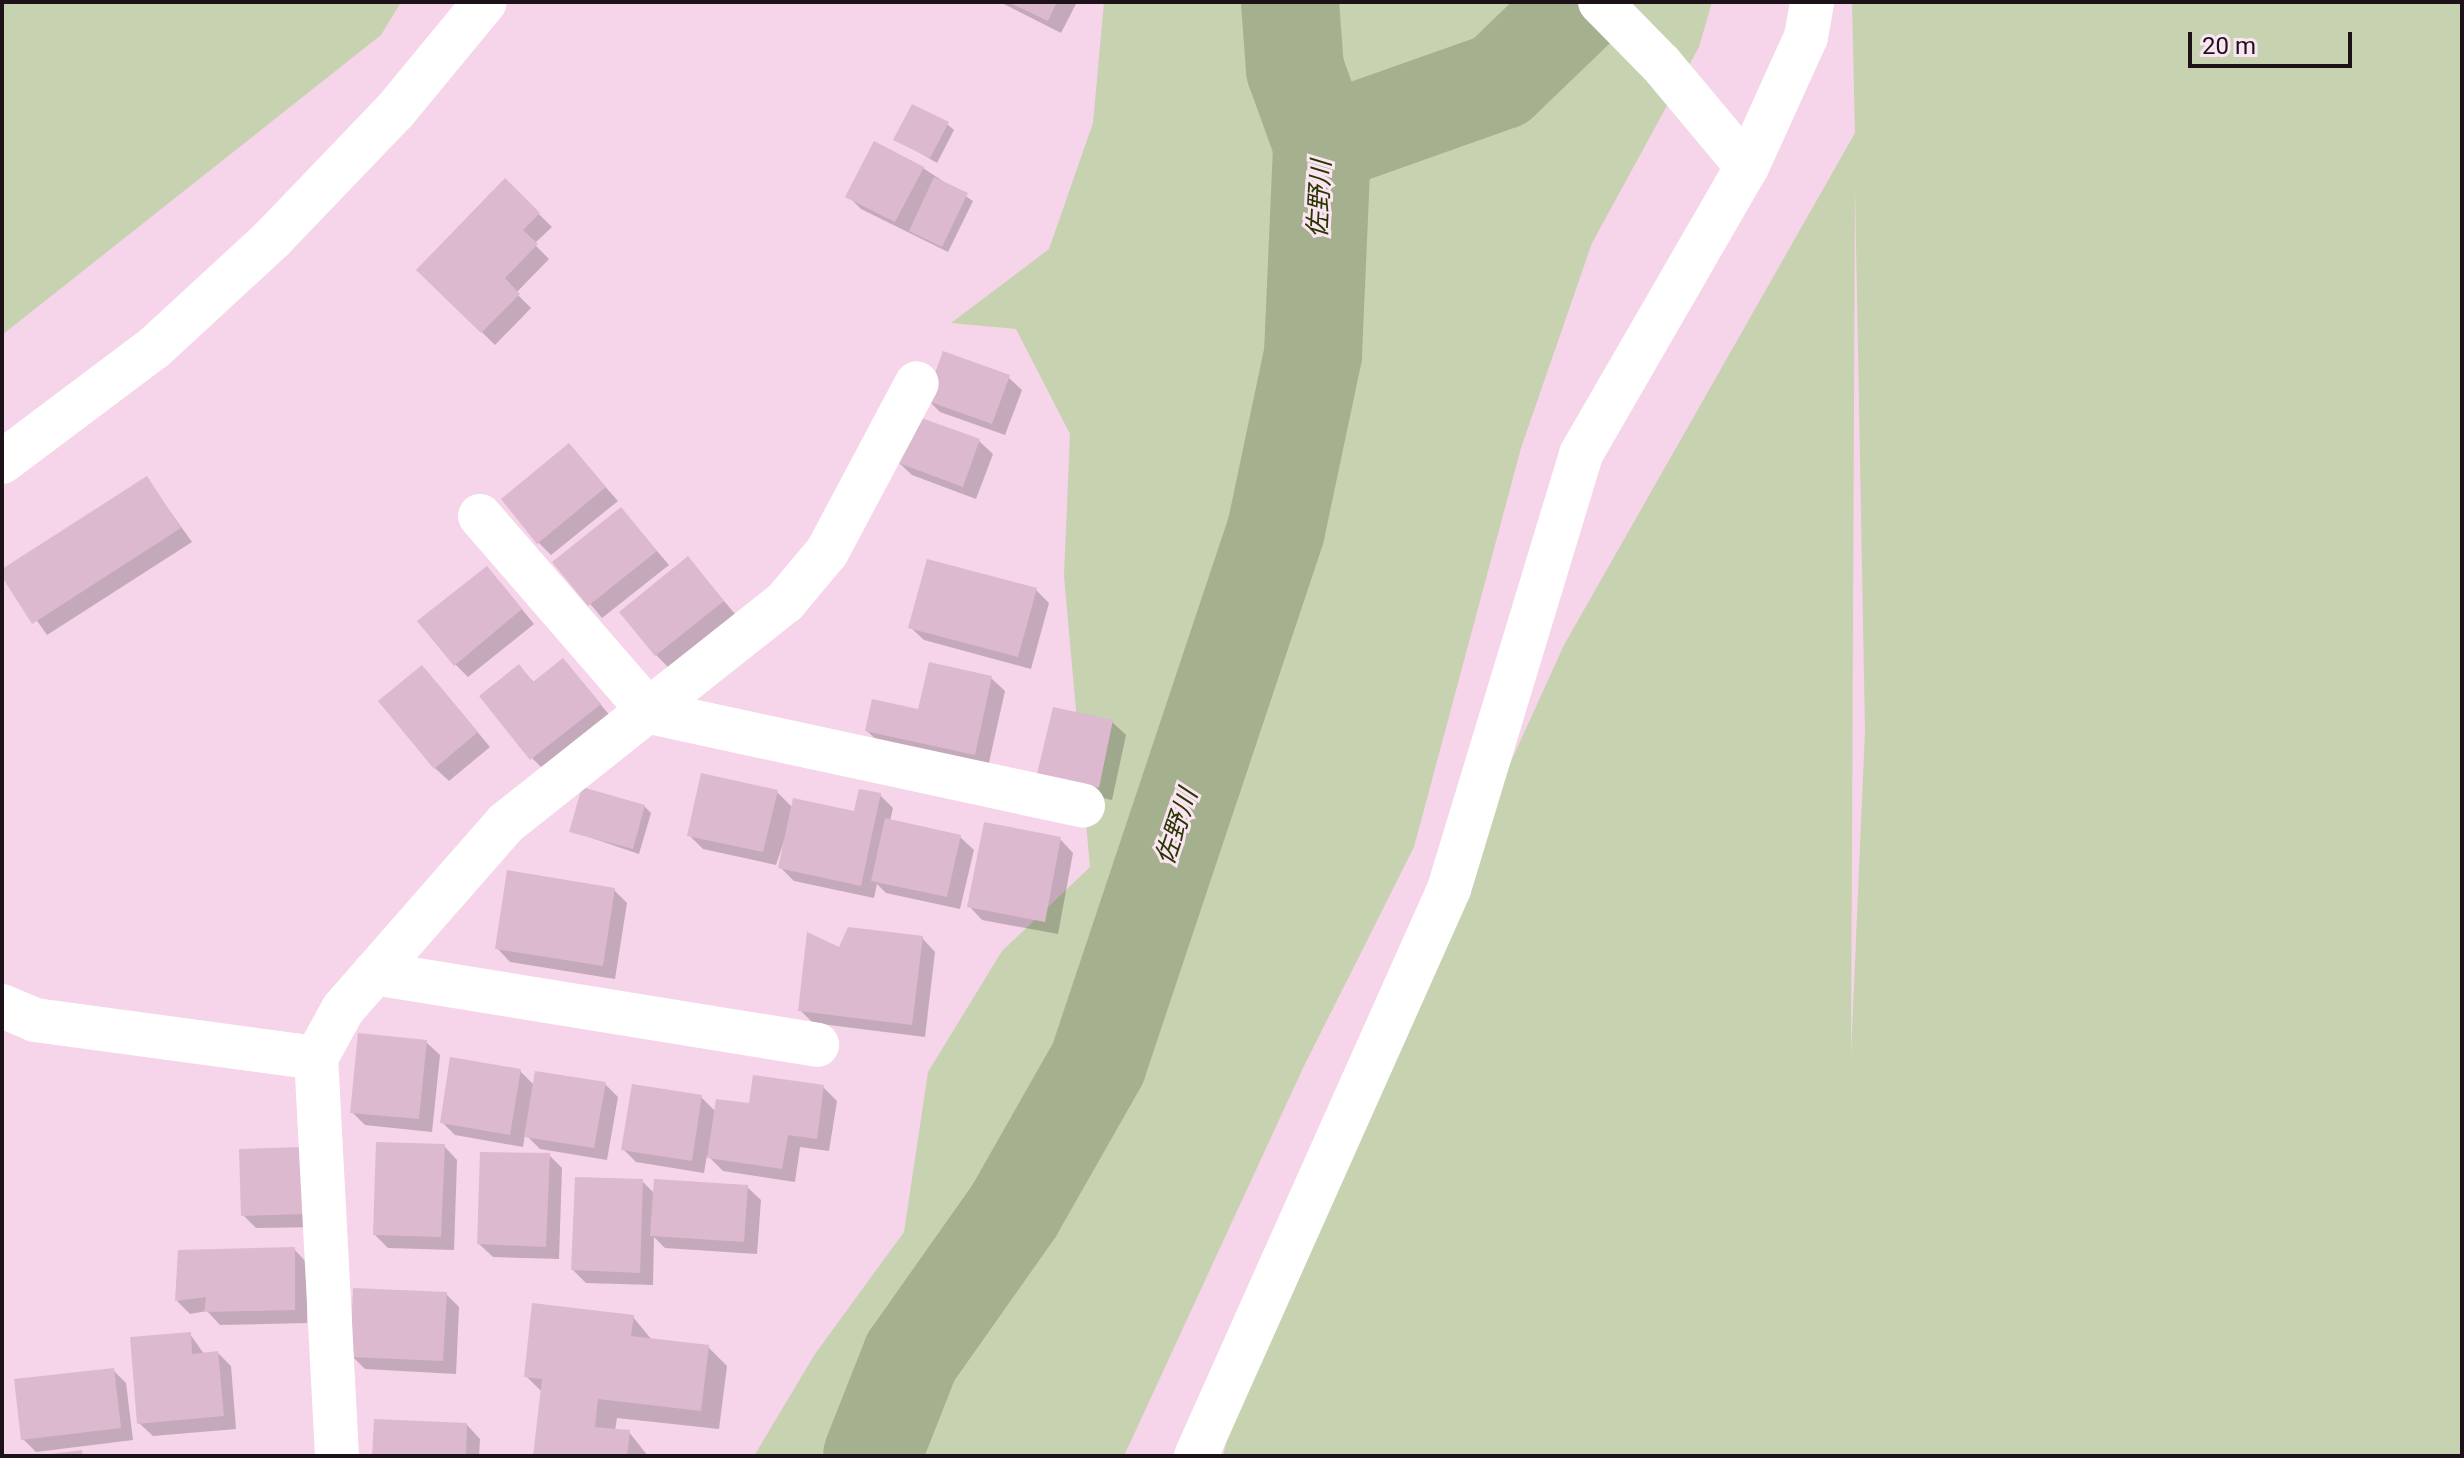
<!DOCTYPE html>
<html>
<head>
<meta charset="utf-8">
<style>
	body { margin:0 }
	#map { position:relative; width:2464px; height:1458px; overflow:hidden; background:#f6d4e9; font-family:Roboto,"Noto Sans JP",sans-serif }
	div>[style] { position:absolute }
	.green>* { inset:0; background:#c7d2b1 }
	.shadow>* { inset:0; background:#0003 }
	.river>* { height:98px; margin:-49px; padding:0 49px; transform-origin:49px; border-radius:49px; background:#a4b08e }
	.building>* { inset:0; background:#dcb9ce }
	.minor>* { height:44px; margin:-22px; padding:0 22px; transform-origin:22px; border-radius:22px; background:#fff }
	.tertiary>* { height:44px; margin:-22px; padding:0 22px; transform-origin:22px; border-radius:22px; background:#fff }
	span { translate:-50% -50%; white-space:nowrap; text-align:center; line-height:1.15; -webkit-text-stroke:6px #fbe5f2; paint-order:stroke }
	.water-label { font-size:26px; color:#293600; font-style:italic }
	.frame { position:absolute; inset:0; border:4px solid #1e121a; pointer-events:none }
	.scale { position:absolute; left:2188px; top:32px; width:164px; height:36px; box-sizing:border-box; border:4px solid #1e121a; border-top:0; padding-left:10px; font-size:24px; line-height:28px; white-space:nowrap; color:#1e121a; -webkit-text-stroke:6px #fbe5f2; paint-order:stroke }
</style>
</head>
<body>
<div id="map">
	<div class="green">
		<i style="clip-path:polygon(2px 2px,401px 2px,381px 35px,2px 335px)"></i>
		<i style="clip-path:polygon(1104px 2px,1712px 2px,1699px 47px,1592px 243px,1521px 448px,1414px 847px,1303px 1068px,1124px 1456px,754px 1456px,815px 1354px,904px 1232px,928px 1072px,1002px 951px,1090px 867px,1064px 576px,1070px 434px,1016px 329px,951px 323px,1049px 249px,1093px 123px)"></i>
		<i style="clip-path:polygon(evenodd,1852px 2px,2462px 2px,2462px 1456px,1223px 1456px,1254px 1327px,1564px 645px,1855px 133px,1852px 2px,1855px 188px,1865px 730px,1851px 1055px,1855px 189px,1855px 188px)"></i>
	</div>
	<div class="shadow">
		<i style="clip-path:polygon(1000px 2px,1077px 2px,1061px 33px)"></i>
		<i style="clip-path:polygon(947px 124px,954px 130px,937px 163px,896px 139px)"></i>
		<i style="clip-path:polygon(923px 168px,973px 201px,948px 252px,861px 209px,848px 196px)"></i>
		<i style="clip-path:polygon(505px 181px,552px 227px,534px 244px,549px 259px,516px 293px,531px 308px,495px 345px,418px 270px)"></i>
		<i style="clip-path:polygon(1008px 377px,1022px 390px,1005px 435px,940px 412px,927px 399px)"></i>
		<i style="clip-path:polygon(979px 441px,993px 454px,976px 499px,912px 475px,898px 462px)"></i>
		<i style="clip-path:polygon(569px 446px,618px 501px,551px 555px,538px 542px)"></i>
		<i style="clip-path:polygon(146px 478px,192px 542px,47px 635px,2px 571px)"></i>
		<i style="clip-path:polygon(621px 509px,669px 565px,602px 618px,555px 562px)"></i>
		<i style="clip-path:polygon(688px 559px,736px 615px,669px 668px,656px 655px)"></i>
		<i style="clip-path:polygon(500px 582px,534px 624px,468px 677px,455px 664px)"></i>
		<i style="clip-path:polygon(1036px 590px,1049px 603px,1031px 669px,924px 640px,910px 627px)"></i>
		<i style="clip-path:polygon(563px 660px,612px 718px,545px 771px,532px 758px,519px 667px,535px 683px)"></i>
		<i style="clip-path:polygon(991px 678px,1005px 691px,988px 767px,881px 744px,867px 731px)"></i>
		<i style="clip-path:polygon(435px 681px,490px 747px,449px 781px,435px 768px)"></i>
		<i style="clip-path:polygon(1112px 722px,1126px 735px,1112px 800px,1053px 787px)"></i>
		<i style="clip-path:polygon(777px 792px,793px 808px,856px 813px,880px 795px,893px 808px,890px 821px,960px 837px,974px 850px,960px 909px,886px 893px,877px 884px,874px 898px,794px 881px,780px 867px,790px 823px,776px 865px,703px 849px,689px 835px)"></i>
		<i style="clip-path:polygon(644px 806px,651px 813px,639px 854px,571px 831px)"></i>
		<i style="clip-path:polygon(1060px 839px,1073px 853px,1058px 934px,982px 920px,969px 906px)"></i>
		<i style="clip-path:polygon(614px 890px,627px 903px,615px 979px,510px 962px,497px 948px)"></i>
		<i style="clip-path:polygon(922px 938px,935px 952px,925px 1037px,813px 1023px,800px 1010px,840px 949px)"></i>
		<i style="clip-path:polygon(426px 1042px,440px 1055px,432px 1132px,365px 1125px,352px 1112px)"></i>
		<i style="clip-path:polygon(520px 1071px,534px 1085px,605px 1084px,618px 1097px,607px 1160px,540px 1149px,525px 1134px,523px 1147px,455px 1135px,442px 1122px)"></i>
		<i style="clip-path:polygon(823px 1087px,837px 1101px,829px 1151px,800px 1147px,795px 1182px,723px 1171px,707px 1155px,704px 1173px,636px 1162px,623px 1149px,701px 1097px,716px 1112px)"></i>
		<i style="clip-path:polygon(444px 1146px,457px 1160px,454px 1250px,388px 1248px,375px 1235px)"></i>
		<i style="clip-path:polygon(241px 1151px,320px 1227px,256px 1228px,243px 1215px)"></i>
		<i style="clip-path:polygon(549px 1155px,562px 1168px,559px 1259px,493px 1257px,479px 1244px)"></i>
		<i style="clip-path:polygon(642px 1181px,655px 1194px,747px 1187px,761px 1200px,757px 1254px,665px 1248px,654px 1237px,653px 1285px,586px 1283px,573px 1270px)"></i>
		<i style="clip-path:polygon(294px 1249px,307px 1263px,307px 1323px,220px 1325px,207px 1311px,190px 1314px,177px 1301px)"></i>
		<i style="clip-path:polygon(446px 1294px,459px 1307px,456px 1374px,365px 1369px,352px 1356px)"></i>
		<i style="clip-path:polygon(633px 1317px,652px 1340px,708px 1347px,727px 1366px,719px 1429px,617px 1418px,615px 1431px,629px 1432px,648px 1456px,535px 1456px,543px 1393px,526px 1376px)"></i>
		<i style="clip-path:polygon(190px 1334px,204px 1354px,218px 1353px,231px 1366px,236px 1429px,153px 1436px,139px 1423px)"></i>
		<i style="clip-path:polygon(113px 1370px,126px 1383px,133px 1440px,36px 1452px,23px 1439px)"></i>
		<i style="clip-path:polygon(467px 1425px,480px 1439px,479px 1456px,374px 1456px)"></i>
	</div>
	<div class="river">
		<i style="left:1322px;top:144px;width:189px;rotate:-19.5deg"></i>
		<i style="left:1500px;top:81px;width:114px;rotate:-43.9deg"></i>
		<i style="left:872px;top:1456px;width:106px;rotate:-68.5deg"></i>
		<i style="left:911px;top:1357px;width:179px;rotate:-54.8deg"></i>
		<i style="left:1014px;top:1211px;width:170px;rotate:-60.4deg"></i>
		<i style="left:1098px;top:1063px;width:562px;rotate:-71.53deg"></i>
		<i style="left:1276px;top:530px;width:180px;rotate:-78.1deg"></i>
		<i style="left:1313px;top:354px;width:210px;rotate:-87.5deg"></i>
		<i style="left:1322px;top:144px;width:80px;rotate:-109.8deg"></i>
		<i style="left:1295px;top:69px;width:67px;rotate:-94.3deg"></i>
	</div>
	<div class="building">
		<i style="clip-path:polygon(1008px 2px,1057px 2px,1048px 21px)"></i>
		<i style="clip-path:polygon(912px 104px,949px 122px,930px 158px,893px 140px)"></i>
		<i style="clip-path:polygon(874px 141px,924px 167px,895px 222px,845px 197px)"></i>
		<i style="clip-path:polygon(934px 177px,968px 193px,942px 247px,909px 231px)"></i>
		<i style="clip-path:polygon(505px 178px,540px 213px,523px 230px,538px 244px,505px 278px,520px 294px,481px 333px,416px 270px)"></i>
		<i style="clip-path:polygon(943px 351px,1010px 375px,992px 424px,925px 400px)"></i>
		<i style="clip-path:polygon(913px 415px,980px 439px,963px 487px,896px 462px)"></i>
		<i style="clip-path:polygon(569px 443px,606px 487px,537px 544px,501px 499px)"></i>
		<i style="clip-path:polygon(147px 476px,181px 528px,32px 624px,2px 577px,2px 569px)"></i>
		<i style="clip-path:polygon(621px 507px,657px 551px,588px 606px,552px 562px)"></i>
		<i style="clip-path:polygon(688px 556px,724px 601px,655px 656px,619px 612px)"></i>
		<i style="clip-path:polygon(927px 559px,1037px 588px,1018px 657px,908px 628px)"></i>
		<i style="clip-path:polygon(487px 566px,522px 609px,454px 666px,417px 621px)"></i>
		<i style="clip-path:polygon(563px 658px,601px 704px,530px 760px,479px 696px,519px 664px,533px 682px)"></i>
		<i style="clip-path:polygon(929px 662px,992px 676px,975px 755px,865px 731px,872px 699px,918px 709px)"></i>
		<i style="clip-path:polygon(422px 665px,478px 732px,434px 769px,378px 701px)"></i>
		<i style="clip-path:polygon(1053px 707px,1113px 720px,1099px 788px,1037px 774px)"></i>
		<i style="clip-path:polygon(701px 773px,778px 790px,763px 852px,687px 836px)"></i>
		<i style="clip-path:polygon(582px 787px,645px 805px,633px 849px,569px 832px)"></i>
		<i style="clip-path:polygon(859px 789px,881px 793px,861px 886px,778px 868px,793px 798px,854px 811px)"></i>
		<i style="clip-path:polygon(885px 818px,961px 835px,947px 897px,871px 881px)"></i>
		<i style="clip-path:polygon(984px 822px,1061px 837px,1045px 922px,967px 907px)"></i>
		<i style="clip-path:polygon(507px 870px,615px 888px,603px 966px,495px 949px)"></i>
		<i style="clip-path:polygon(848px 927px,923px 936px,912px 1025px,798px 1011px,807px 932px,839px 947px)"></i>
		<i style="clip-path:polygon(358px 1033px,427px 1040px,419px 1119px,350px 1113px)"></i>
		<i style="clip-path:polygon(450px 1057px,521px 1069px,510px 1135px,440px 1123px)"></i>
		<i style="clip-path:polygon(535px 1071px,606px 1082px,594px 1148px,524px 1137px)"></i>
		<i style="clip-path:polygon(753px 1075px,824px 1085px,817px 1139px,788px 1135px,782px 1169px,707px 1158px,716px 1099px,749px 1103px)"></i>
		<i style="clip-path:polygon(632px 1084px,702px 1095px,692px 1161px,621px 1150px)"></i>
		<i style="clip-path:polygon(376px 1142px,445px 1144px,441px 1237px,373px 1235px)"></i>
		<i style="clip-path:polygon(307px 1147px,308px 1214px,241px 1216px,239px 1149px)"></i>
		<i style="clip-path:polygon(480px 1152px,550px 1153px,546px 1247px,477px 1244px)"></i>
		<i style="clip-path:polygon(575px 1177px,643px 1179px,640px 1273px,571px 1270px)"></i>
		<i style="clip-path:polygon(654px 1179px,748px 1185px,744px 1242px,650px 1236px)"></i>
		<i style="clip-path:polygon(295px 1247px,295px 1310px,204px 1312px,206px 1297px,175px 1301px,178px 1250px)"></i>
		<i style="clip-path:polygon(353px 1288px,447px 1292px,443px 1361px,350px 1357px)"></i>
		<i style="clip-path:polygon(532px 1303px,634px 1315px,631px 1336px,709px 1345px,701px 1411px,598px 1399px,595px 1427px,630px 1430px,627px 1456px,533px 1456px,542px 1379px,524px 1377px)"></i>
		<i style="clip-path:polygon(191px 1332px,192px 1354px,218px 1351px,224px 1416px,137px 1424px,130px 1337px)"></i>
		<i style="clip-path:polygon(114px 1368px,121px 1428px,21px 1440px,14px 1379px)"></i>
		<i style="clip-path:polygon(374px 1419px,467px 1423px,466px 1456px,372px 1456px)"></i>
		<i style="clip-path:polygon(82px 1450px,83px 1456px,51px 1456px,51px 1454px)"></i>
	</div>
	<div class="minor">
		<i style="left:1600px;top:2px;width:87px;rotate:45.5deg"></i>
		<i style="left:1661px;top:64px;width:134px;rotate:50.1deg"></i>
		<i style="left:480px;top:516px;width:259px;rotate:49.1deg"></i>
		<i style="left:650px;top:712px;width:443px;rotate:12.2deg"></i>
		<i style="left:374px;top:973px;width:449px;rotate:9.2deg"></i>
		<i style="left:2px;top:1006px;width:36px;rotate:23deg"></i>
		<i style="left:35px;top:1020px;width:284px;rotate:7.7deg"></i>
		<i style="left:337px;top:1456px;width:399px;rotate:-93deg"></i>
		<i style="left:316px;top:1058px;width:56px;rotate:-61.1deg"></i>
		<i style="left:343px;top:1009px;width:247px;rotate:-48.8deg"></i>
		<i style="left:506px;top:823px;width:356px;rotate:-38.4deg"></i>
		<i style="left:785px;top:602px;width:65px;rotate:-50deg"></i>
		<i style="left:827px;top:552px;width:191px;rotate:-62deg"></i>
	</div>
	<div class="tertiary">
		<i style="left:2px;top:462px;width:190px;rotate:-36.9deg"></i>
		<i style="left:154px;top:348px;width:162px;rotate:-42.7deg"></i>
		<i style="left:273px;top:238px;width:176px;rotate:-46.2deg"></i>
		<i style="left:395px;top:111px;width:141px;rotate:-50.5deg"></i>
		<i style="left:1196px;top:1456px;width:621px;rotate:-65.95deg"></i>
		<i style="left:1449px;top:889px;width:455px;rotate:-73.1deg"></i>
		<i style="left:1581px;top:454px;width:332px;rotate:-60deg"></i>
		<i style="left:1747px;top:167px;width:143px;rotate:-65.6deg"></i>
		<i style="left:1806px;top:37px;width:36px;rotate:-80deg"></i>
	</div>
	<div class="water-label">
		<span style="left:1320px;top:199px;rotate:-87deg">佐野川</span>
		<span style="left:1177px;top:827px;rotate:-71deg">佐野川</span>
	</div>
	<div class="frame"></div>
	<div class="scale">20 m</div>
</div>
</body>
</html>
